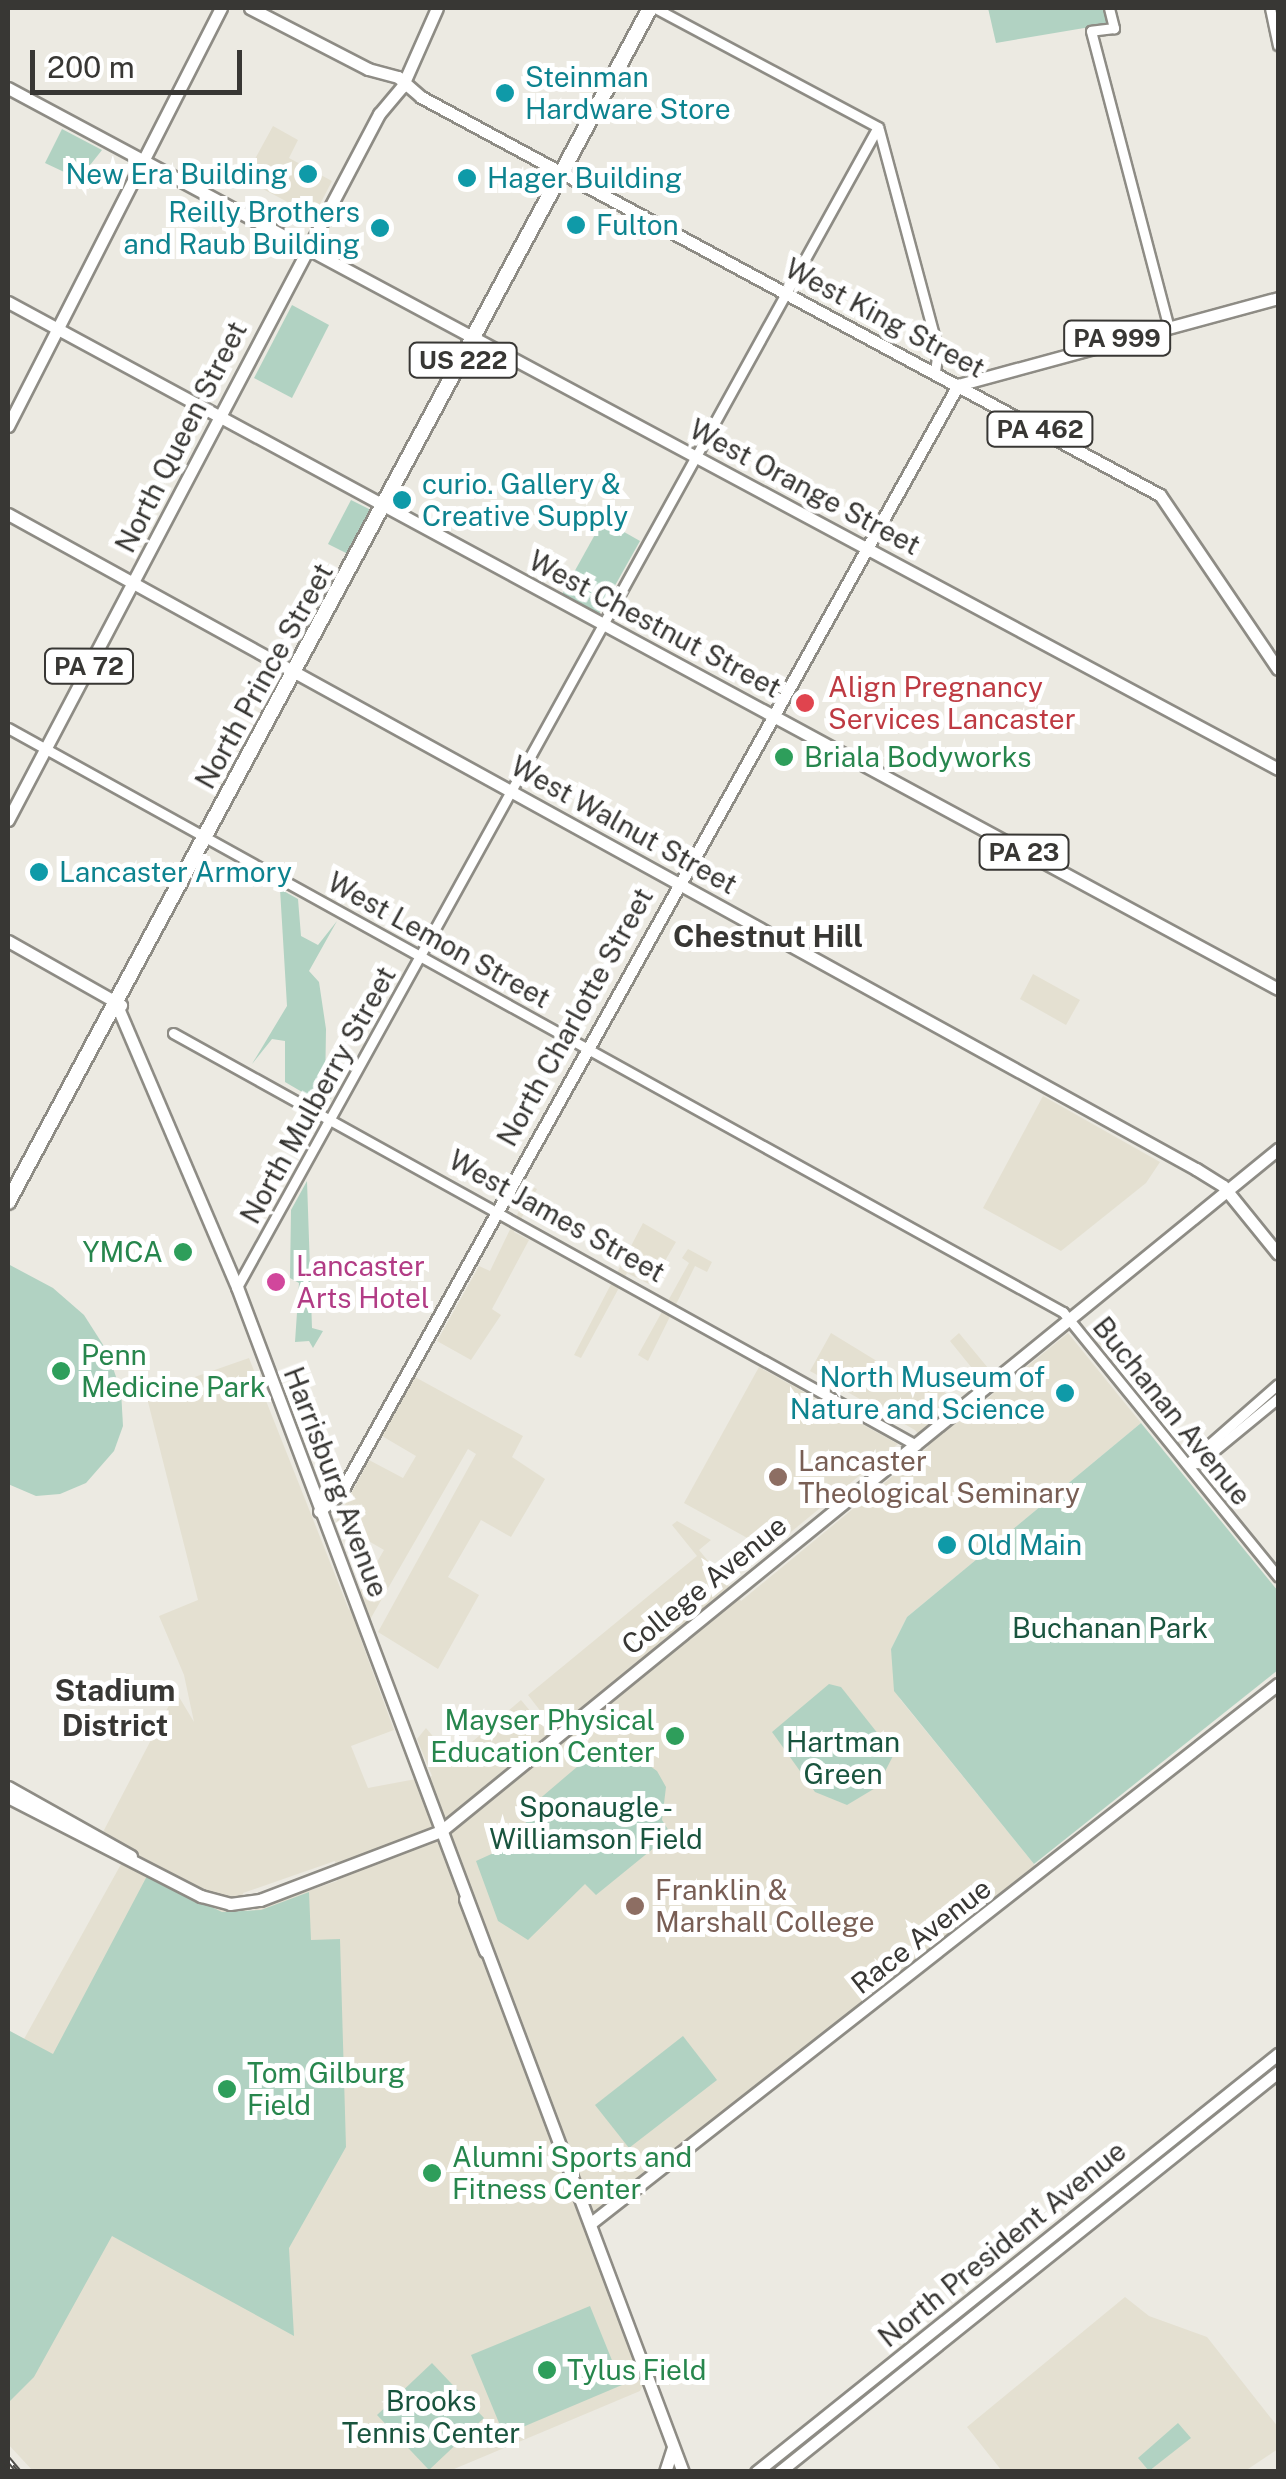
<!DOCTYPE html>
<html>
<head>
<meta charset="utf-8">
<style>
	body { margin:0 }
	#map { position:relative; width:1286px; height:2479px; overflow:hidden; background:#eceae2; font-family:"Public Sans",sans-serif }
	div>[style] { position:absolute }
	.built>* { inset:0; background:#e4e0d1 }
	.green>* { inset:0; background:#b1d2c2 }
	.roads { filter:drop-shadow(2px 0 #8e8c85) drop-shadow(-2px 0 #8e8c85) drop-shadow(0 2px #8e8c85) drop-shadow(0 -2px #8e8c85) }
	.minor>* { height:9px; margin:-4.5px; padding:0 4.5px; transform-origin:4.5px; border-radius:4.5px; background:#fff }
	.major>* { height:11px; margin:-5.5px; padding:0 5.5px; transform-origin:5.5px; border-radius:5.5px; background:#fff }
	.highway>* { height:14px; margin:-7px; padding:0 7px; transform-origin:7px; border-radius:7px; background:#fff }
	.rail>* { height:6px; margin-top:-3px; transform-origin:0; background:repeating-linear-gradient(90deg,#fff 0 8px,#504f4b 0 16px); box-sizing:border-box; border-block:2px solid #504f4b }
	.dots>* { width:28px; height:28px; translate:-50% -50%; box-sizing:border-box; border:5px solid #fff; border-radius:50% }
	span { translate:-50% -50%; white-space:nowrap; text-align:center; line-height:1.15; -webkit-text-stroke:10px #fff; paint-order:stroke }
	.shield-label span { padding:2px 8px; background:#fff; border:2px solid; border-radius:8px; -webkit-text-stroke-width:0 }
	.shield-label { font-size:25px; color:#383734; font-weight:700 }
	.culture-label { font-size:28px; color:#0d838f }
	.left { translate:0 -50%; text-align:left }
	.right { translate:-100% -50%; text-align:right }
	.street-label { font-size:28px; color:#383734 }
	.health-label { font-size:28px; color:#be3a42 }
	.leisure-label { font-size:28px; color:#27864d }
	.hotel-label { font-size:28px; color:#b23c85 }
	.education-label { font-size:28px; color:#785e54 }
	.park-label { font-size:28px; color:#19543e }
	.neighbourhood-label { font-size:30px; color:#383734; font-weight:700 }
	.frame { position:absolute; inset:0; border:10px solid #383734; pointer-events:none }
	.scale { position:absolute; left:30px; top:50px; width:212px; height:45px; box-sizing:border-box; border:5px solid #383734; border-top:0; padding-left:12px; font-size:30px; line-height:35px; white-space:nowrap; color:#383734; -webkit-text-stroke:8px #fff; paint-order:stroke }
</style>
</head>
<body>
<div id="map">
	<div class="built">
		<i style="clip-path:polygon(273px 126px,298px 140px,289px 158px,332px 181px,314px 216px,244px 179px)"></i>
		<i style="clip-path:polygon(1033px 974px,1080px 1000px,1066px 1025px,1020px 999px)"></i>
		<i style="clip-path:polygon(1043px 1096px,1160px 1162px,1146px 1183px,1061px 1251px,983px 1208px)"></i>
		<i style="clip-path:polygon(531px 1186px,537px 1189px,514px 1232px,529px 1240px,492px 1309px,501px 1315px,471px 1360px,437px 1341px,479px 1266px,490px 1271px)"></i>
		<i style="clip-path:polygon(643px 1223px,676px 1242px,651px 1285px,627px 1273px,581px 1358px,574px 1355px)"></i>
		<i style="clip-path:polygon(688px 1249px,712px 1262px,707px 1272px,695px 1266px,648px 1361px,638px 1355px,689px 1263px,682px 1258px)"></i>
		<i style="clip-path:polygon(evenodd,831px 1333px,916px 1385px,927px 1375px,968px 1415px,993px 1394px,950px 1341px,959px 1333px,1003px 1386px,1068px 1333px,1141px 1423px,907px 1617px,891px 1649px,900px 1699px,1034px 1864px,1035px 1877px,591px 2223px,648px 2376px,640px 2391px,447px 2472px,33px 2471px,8px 2444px,8px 2030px,24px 2039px,130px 1848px,103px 1832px,176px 1692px,194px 1722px,184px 1675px,159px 1616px,198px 1600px,146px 1394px,249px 1358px,349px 1610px,384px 1550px,336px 1522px,369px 1460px,403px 1478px,416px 1456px,382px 1436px,415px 1377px,523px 1436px,512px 1457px,545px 1479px,511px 1537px,481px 1520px,448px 1577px,479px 1595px,438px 1669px,378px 1632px,476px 1454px,468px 1449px,360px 1637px,394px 1730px,351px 1746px,368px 1788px,432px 1776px,417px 1739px,426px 1728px,452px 1759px,521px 1700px,546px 1730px,552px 1726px,528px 1695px,697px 1556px,672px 1525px,677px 1521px,711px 1540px,699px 1550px,741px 1601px,928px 1447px,915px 1430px,810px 1371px,831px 1333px,335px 1861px,337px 1881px,247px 1912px,243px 1893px,335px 1861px)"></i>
		<i style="clip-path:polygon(759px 1367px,898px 1444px,769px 1550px,684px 1503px)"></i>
		<i style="clip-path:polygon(1125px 2297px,1149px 2316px,1207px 2337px,1278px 2427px,1278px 2449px,1245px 2471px,1002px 2471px,967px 2427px)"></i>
	</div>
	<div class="green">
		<i style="clip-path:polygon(988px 8px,1104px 8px,1108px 24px,996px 43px)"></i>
		<i style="clip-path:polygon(62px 129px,102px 150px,79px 179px,45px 163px)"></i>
		<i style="clip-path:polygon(292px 305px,329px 325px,292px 398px,254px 378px)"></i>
		<i style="clip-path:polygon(351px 500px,371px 510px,348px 554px,328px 544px)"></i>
		<i style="clip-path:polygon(603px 520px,640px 541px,599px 614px,562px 594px)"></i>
		<i style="clip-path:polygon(280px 889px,298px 899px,301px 936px,318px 945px,337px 921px,309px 971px,319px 982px,326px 1029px,325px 1092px,332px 1096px,326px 1106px,285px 1082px,285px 1041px,272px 1039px,252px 1064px,287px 1006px)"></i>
		<i style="clip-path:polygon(307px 1181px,312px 1328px,323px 1331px,313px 1348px,309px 1341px,295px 1342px,299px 1283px,290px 1278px,291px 1210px)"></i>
		<i style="clip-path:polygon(8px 1264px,53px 1288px,84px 1315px,107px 1351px,121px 1391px,123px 1426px,114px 1451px,86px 1483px,60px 1494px,36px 1496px,8px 1484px)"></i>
		<i style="clip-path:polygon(1141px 1423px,1278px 1591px,1278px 1670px,1034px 1864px,894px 1691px,891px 1649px,907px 1617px)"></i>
		<i style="clip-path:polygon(829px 1684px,841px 1687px,894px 1754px,877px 1787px,847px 1805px,815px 1792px,772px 1732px)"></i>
		<i style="clip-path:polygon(611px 1754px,636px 1756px,657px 1771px,666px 1787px,662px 1820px,671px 1834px,596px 1895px,585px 1884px,528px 1940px,498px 1921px,476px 1861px,498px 1851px,541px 1807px,537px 1801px,591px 1755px,596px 1760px)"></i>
		<i style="clip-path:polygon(147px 1876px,222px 1912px,261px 1910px,309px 1892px,311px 1940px,340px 1939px,346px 2147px,289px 2248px,294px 2336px,112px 2236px,34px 2377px,8px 2403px,8px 2030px,53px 2054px)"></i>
		<i style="clip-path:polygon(683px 2036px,717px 2080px,629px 2148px,595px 2105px)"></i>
		<i style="clip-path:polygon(590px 2306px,622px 2385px,504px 2435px,471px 2355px)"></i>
		<i style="clip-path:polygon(432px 2363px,484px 2418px,429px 2470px,377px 2415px)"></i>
		<i style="clip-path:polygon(1178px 2423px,1191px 2438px,1149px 2471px,1138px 2458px)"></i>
	</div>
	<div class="roads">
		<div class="minor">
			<i style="left:655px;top:8px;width:253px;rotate:28.1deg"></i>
			<i style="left:1109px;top:8px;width:21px;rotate:76deg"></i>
			<i style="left:1114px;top:28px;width:23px;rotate:173deg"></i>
			<i style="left:1091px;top:31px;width:304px;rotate:75.3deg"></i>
			<i style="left:1270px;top:8px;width:38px;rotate:78deg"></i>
			<i style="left:879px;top:130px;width:228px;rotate:75deg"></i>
			<i style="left:938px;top:350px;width:22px;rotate:98deg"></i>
			<i style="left:8px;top:728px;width:1206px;rotate:28.97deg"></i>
			<i style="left:1063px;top:1312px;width:341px;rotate:50.9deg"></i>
			<i style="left:173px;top:1033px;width:850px;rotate:29.01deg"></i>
			<i style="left:237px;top:1287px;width:1325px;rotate:-61.08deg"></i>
			<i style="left:1187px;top:1464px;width:121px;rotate:-41.3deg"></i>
			<i style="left:1187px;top:1464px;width:12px;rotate:-5deg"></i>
			<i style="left:1199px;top:1463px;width:102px;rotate:-39.4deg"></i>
		</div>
		<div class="major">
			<i style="left:250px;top:8px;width:133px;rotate:27.3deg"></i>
			<i style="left:368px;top:69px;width:31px;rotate:15deg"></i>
			<i style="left:398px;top:77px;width:30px;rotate:41deg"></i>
			<i style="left:421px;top:97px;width:839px;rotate:28.31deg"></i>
			<i style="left:1160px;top:495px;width:210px;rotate:55.9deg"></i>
			<i style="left:8px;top:88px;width:1441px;rotate:28.2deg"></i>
			<i style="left:8px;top:302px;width:1444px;rotate:28.41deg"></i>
			<i style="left:958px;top:385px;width:332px;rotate:-15.2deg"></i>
			<i style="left:8px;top:426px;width:469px;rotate:-63deg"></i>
			<i style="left:8px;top:514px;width:1357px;rotate:28.87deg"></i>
			<i style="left:1196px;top:1169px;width:32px;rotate:32deg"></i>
			<i style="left:1223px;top:1186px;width:87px;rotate:51deg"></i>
			<i style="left:8px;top:820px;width:798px;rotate:-62.28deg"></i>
			<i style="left:379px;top:114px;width:35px;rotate:-50deg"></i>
			<i style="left:402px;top:87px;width:86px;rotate:-66.1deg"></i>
			<i style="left:8px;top:941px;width:130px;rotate:29.5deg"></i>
			<i style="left:115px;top:1001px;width:311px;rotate:66.9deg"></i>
			<i style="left:237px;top:1287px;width:1266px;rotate:69.38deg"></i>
			<i style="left:319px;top:1511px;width:27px;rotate:-39deg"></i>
			<i style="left:340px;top:1494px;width:1270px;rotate:-60.87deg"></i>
			<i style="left:8px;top:1787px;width:141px;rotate:29.3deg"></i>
			<i style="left:8px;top:1797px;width:217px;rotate:27.2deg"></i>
			<i style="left:201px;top:1896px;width:30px;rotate:15deg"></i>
			<i style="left:230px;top:1904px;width:30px;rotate:-8deg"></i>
			<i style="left:260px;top:1900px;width:194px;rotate:-20.9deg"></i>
			<i style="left:441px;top:1831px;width:1080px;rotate:-39.17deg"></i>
			<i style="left:465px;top:1899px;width:56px;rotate:69deg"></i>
			<i style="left:591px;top:2223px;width:873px;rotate:-38.12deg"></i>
			<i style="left:665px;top:2472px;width:25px;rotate:-72deg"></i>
			<i style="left:756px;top:2472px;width:669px;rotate:-38.69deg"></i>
			<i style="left:779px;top:2472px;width:640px;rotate:-38.72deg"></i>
		</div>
		<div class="highway">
			<i style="left:8px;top:1202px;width:1356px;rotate:-61.73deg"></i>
		</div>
	</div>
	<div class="rail">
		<i style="left:8px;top:2459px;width:17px;rotate:50deg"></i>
	</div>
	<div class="dots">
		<i style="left:505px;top:93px;background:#0f9aa8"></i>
		<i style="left:308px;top:174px;background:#0f9aa8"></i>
		<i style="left:467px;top:178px;background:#0f9aa8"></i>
		<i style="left:576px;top:225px;background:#0f9aa8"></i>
		<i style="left:380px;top:228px;background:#0f9aa8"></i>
		<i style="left:402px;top:500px;background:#0f9aa8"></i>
		<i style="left:805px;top:703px;background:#e0444e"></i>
		<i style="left:784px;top:757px;background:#2e9e5b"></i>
		<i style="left:39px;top:872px;background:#0f9aa8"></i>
		<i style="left:183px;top:1252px;background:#2e9e5b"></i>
		<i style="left:276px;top:1282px;background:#d1479c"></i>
		<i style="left:61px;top:1371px;background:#2e9e5b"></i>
		<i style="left:1065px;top:1393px;background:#0f9aa8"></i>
		<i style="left:778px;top:1477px;background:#8d6e63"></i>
		<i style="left:947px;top:1545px;background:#0f9aa8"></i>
		<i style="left:675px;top:1736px;background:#2e9e5b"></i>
		<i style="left:635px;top:1906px;background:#8d6e63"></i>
		<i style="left:227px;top:2089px;background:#2e9e5b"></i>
		<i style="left:432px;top:2173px;background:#2e9e5b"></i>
		<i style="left:547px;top:2370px;background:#2e9e5b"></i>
	</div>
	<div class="shield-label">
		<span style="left:1117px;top:338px">PA 999</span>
		<span style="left:463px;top:360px">US 222</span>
		<span style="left:1040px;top:429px">PA 462</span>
		<span style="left:89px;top:666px">PA 72</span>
		<span style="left:1024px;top:852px">PA 23</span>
	</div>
	<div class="culture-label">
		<span class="left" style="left:525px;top:93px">Steinman<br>Hardware Store</span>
		<span class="right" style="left:288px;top:174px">New Era Building</span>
		<span class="left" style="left:487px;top:178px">Hager Building</span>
		<span class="right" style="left:360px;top:228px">Reilly Brothers<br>and Raub Building</span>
		<span class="left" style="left:596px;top:225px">Fulton</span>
		<span class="left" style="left:422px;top:500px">curio. Gallery &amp;<br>Creative Supply</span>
		<span class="left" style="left:59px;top:872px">Lancaster Armory</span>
		<span class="right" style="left:1045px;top:1393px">North Museum of<br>Nature and Science</span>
		<span class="left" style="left:967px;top:1545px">Old Main</span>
	</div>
	<div class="street-label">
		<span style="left:885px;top:318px;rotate:28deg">West King Street</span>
		<span style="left:181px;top:437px;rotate:-63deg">North Queen Street</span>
		<span style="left:805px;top:487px;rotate:28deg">West Orange Street</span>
		<span style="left:655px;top:624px;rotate:28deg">West Chestnut Street</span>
		<span style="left:264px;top:676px;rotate:-61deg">North Prince Street</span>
		<span style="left:624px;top:825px;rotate:29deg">West Walnut Street</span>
		<span style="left:439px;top:940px;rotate:29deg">West Lemon Street</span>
		<span style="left:575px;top:1017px;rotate:-61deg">North Charlotte Street</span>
		<span style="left:318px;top:1095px;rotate:-61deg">North Mulberry Street</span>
		<span style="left:557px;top:1216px;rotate:29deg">West James Street</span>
		<span style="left:1172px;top:1411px;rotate:51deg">Buchanan Avenue</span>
		<span style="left:336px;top:1482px;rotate:69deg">Harrisburg Avenue</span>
		<span style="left:704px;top:1585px;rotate:-39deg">College Avenue</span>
		<span style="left:921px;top:1936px;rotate:-38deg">Race Avenue</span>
		<span style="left:1002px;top:2244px;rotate:-39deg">North President Avenue</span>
	</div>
	<div class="health-label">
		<span class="left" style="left:828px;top:703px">Align Pregnancy<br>Services Lancaster</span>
	</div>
	<div class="leisure-label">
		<span class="left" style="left:804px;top:757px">Briala Bodyworks</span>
		<span class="right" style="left:163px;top:1252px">YMCA</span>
		<span class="left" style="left:81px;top:1371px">Penn<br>Medicine Park</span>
		<span class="right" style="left:655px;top:1736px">Mayser Physical<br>Education Center</span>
		<span class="left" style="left:247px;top:2089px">Tom Gilburg<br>Field</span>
		<span class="left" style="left:452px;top:2173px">Alumni Sports and<br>Fitness Center</span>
		<span class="left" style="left:567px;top:2370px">Tylus Field</span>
	</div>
	<div class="hotel-label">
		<span class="left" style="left:296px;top:1282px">Lancaster<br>Arts Hotel</span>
	</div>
	<div class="education-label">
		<span class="left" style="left:798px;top:1477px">Lancaster<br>Theological Seminary</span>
		<span class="left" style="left:655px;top:1906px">Franklin &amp;<br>Marshall College</span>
	</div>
	<div class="park-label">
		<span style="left:1110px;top:1628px">Buchanan Park</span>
		<span style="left:843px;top:1758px">Hartman<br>Green</span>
		<span style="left:596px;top:1823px">Sponaugle -<br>Williamson Field</span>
		<span style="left:431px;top:2417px">Brooks<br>Tennis Center</span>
	</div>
	<div class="neighbourhood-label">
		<span style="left:768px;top:936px">Chestnut Hill</span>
		<span style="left:115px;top:1707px">Stadium<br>District</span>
	</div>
	<div class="frame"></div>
	<div class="scale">200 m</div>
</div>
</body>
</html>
